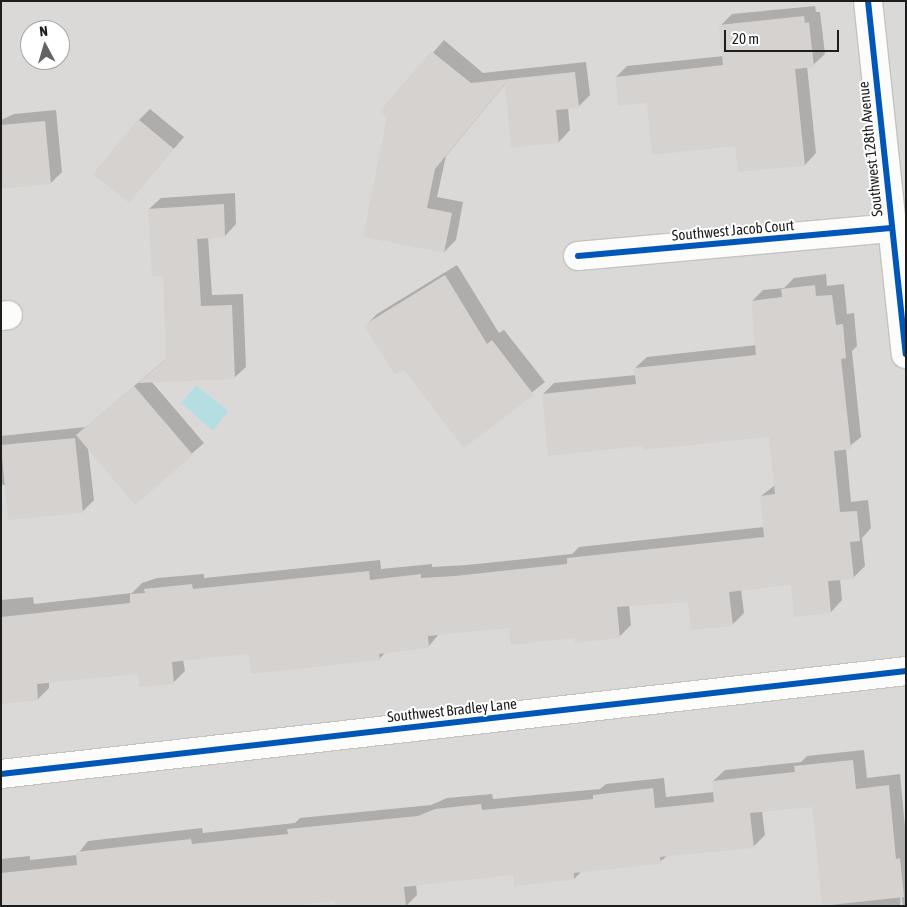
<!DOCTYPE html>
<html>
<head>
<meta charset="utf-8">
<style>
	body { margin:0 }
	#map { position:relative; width:907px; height:907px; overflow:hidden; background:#ece9e5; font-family:"Asap Condensed",sans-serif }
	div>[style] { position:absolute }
	.residential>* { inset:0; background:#dbd9d7 }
	.water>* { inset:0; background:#b5dee2 }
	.shadow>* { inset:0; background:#0003 }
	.building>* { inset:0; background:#d6d2d0 }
	.roads { filter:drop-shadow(1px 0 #c4c3c1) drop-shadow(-1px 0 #c4c3c1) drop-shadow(0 1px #c4c3c1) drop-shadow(0 -1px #c4c3c1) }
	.minor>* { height:28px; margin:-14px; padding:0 14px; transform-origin:14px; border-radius:14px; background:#fcfcfb }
	.cycleway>* { height:6px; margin:-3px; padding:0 3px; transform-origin:3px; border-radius:3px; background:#0057b8 }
	span { translate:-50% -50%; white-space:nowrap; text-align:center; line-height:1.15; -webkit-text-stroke:4px #fff; paint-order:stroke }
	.street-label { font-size:15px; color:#1d1d1d }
	.frame { position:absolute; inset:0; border:2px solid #1d1d1d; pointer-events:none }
	.north { position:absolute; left:20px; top:20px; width:50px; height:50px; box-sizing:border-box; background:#fff; border:1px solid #a5a5a5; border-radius:50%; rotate:354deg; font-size:14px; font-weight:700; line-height:20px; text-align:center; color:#1d1d1d }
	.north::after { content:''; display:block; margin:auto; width:18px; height:22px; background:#656463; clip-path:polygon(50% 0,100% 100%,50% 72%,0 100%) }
	.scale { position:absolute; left:724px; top:30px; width:115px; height:22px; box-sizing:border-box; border:2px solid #1d1d1d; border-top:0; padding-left:6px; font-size:15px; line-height:18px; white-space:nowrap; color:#1d1d1d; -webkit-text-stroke:4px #fff; paint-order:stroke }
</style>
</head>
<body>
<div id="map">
	<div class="residential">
		<i style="clip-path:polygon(evenodd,1px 1px,906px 1px,906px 906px,1px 906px,1px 1px,30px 30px,60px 30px,60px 60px,30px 60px,30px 30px)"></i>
	</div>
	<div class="water">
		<i style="clip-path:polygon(196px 385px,228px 411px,213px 431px,181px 403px)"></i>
	</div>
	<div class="shadow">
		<i style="clip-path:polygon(815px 6px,816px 12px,820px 12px,825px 54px,813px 65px,807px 66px,816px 153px,805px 165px,739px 171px,736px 145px,648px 102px,616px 77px,627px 66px,724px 56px,721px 25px,732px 14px)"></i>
		<i style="clip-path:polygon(444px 40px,483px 73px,586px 62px,590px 95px,578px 107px,568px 108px,570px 130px,559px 142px,506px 83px,446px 156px,437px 197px,463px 202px,456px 240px,444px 252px,389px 116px,382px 111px)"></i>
		<i style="clip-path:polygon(150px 109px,184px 137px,129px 201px,139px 120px)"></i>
		<i style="clip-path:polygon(56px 110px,62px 172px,51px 183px,1px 188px,1px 120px,14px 114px)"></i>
		<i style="clip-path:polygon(235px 193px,236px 224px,225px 236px,208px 237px,212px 295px,243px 294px,246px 367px,234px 378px,151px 381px,204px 443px,135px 503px,88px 448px,94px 500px,82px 512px,1px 484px,1px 436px,86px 427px,167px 358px,164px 275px,149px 209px,161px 198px)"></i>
		<i style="clip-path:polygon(457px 265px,499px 333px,504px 330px,545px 382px,464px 447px,404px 368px,366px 325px,377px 314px)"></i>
		<i style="clip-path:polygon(826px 274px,827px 286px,844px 284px,847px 314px,854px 313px,857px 346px,852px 351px,861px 437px,846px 449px,851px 502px,868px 500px,871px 528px,862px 538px,865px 566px,853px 578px,840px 579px,842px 600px,831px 612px,792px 584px,741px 589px,744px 613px,732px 625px,689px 601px,629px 605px,631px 625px,619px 637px,576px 637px,510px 626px,439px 634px,428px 647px,386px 652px,379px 659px,250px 652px,183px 659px,185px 671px,173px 683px,139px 672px,49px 682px,49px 688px,38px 699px,1px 703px,1px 600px,33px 597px,34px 604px,132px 593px,142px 583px,157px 578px,204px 574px,204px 578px,380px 560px,381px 569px,432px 564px,432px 567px,467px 565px,572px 554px,579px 547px,764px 527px,761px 496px,775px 485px,770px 435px,643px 444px,543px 394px,554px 383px,636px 375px,635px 368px,647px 357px,757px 345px,752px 301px,763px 290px,784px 288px,794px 278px)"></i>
		<i style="clip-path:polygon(864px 750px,867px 778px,900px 774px,906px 837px,906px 906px,903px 906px,901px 891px,900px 906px,823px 906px,813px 805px,762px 811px,765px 835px,753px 847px,668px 855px,660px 862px,582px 871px,574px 879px,514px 874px,416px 884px,417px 895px,406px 906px,337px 906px,336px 900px,1px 906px,1px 859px,30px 856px,30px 860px,77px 855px,88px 841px,202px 828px,203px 833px,295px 823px,300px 818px,431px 805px,447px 798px,492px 794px,493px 799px,600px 789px,606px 784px,664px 778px,666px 797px,714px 792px,713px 781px,725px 770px,801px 762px,807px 756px)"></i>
	</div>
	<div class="building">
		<i style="clip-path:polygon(804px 16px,805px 23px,809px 22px,814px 67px,795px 69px,805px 166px,738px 172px,735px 146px,652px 155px,647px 103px,618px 106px,615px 77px,723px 65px,719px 25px)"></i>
		<i style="clip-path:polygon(431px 51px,471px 83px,575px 72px,579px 108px,556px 110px,559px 143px,511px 148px,505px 84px,435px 169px,427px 208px,452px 213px,444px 253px,363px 237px,387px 117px,380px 111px)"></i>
		<i style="clip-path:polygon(138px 119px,174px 149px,129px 203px,93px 174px)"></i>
		<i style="clip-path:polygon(45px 121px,51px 184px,1px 189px,1px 125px)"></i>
		<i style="clip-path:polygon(224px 204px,225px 237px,197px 239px,201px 306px,232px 305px,235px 379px,138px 383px,166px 359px,163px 276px,152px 277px,148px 209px)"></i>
		<i style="clip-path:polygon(445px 275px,487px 344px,492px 340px,534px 395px,464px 448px,404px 370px,395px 375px,364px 325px)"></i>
		<i style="clip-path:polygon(815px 285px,816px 296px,832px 295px,836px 325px,843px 324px,846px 358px,841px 359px,851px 449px,834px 451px,840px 512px,857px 511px,860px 541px,850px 542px,854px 579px,828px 581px,831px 613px,794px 617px,791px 585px,729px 592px,733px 626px,691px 630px,688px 602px,617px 607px,620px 638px,575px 643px,575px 638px,511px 645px,509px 628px,428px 636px,429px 648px,379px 654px,380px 660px,251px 674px,249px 654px,172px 662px,174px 684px,139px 687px,138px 674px,37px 684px,38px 700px,1px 704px,1px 617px,130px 603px,130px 594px,145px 593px,144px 589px,192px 584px,193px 589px,369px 571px,370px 580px,421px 574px,421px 578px,455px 576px,567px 564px,567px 558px,764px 537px,760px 496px,775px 494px,769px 437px,643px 450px,642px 446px,548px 456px,542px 394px,636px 384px,634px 368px,756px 355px,751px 301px,782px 297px,781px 289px)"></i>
		<i style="clip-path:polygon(134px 386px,193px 455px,135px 505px,76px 435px)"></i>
		<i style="clip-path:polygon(75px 438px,83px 513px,8px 520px,1px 445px)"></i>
		<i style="clip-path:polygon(853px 760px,856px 789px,889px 785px,896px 859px,900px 858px,904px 897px,822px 906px,812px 807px,750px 813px,754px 848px,660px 857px,661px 864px,574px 873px,574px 880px,514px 886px,513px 875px,404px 887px,406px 906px,335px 906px,335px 901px,290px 906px,1px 906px,1px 873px,77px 865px,76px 852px,191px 839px,192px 844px,288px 834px,287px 829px,418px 816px,435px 809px,481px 804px,482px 810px,593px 799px,593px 795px,653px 788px,655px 808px,714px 802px,712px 781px,795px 772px,794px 766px)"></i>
	</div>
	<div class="roads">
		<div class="minor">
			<i style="left:868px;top:1px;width:355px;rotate:83.9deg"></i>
			<i style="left:578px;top:256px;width:314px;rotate:-5.1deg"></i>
			<i style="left:1px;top:316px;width:7px;rotate:-8deg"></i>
			<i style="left:1px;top:774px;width:911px;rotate:-6.49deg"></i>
		</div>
	</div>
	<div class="cycleway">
		<i style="left:868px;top:1px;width:355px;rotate:83.9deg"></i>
		<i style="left:578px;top:256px;width:314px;rotate:-5.1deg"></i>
		<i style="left:1px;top:774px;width:911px;rotate:-6.49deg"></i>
	</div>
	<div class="street-label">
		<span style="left:870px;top:149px;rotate:-96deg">Southwest 128th Avenue</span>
		<span style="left:733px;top:230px;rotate:-5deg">Southwest Jacob Court</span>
		<span style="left:452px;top:710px;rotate:-6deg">Southwest Bradley Lane</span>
	</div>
	<div class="frame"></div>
	<div class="north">N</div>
	<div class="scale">20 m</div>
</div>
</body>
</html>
